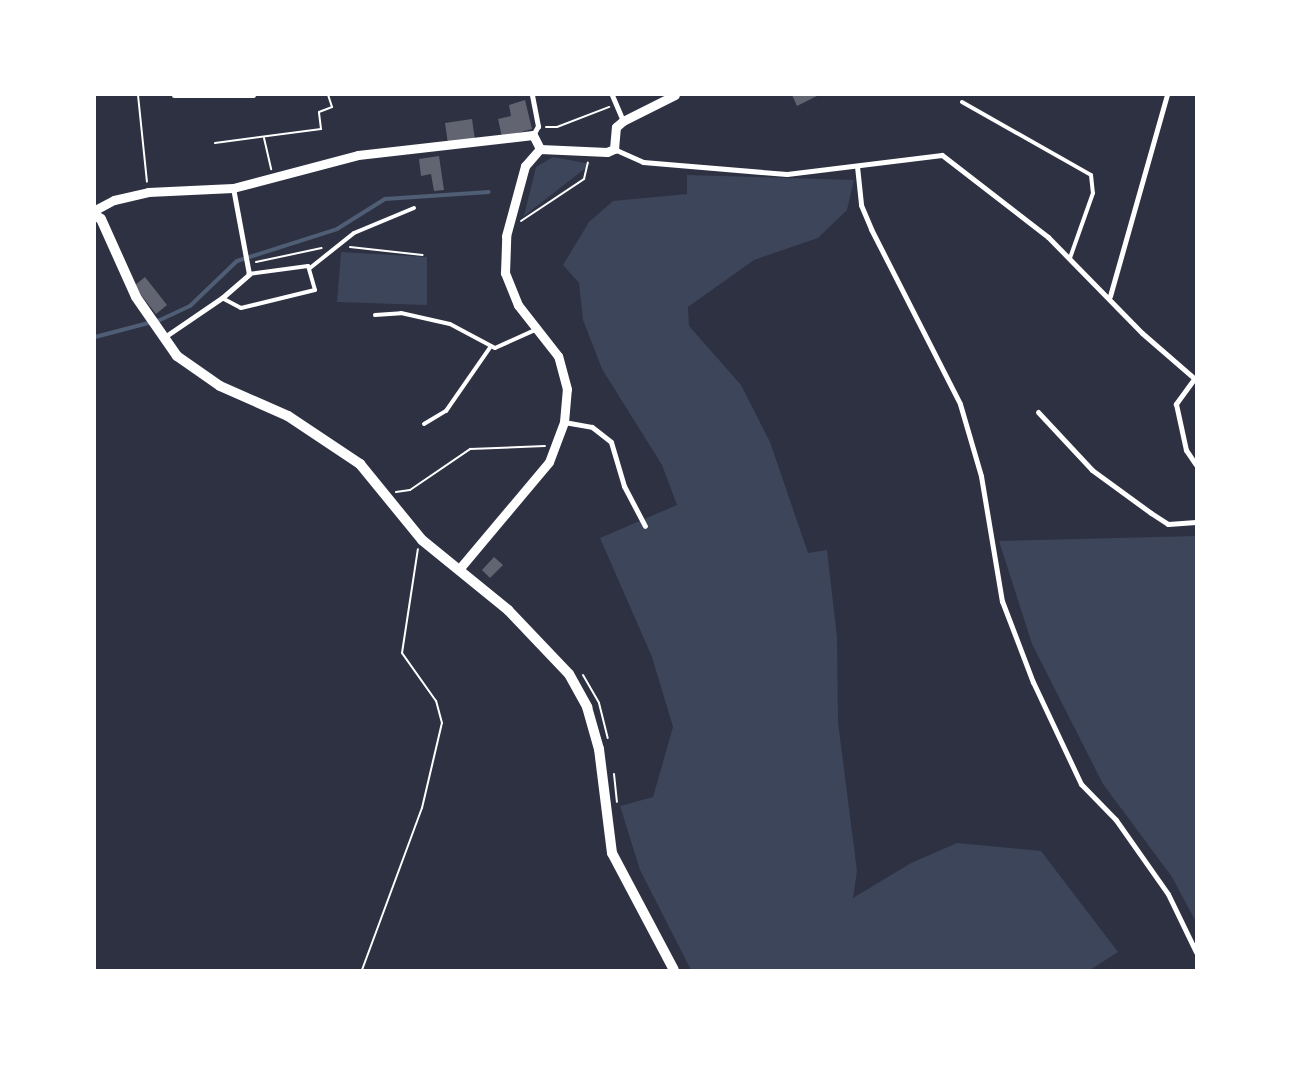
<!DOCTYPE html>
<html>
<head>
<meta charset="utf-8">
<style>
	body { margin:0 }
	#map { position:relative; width:1291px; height:1065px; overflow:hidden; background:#2d3142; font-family:"Archivo Narrow",sans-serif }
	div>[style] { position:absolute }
	.green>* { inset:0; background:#3c4559 }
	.stream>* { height:4px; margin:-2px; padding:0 2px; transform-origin:2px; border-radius:2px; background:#4f5d75 }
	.building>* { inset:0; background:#626471 }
	.path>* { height:2px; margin:-1px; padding:0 1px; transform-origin:1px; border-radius:1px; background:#fff }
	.service>* { height:4px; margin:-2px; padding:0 2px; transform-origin:2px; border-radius:2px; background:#fff }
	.minor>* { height:5px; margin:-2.5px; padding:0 2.5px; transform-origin:2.5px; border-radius:2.5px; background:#fff }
	.tertiary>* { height:9px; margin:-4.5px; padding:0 4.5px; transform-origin:4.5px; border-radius:4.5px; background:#fff }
	.secondary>* { height:10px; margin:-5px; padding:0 5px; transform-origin:5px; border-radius:5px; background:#fff }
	span { translate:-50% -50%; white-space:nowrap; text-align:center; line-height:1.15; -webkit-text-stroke:4px #fff; paint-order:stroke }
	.frame { position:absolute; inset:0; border:96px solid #fff; pointer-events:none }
</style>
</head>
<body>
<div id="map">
	<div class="green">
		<i style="clip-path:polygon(553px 157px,591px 164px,524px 216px,536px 167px)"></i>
		<i style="clip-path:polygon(687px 175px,854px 180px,847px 210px,818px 238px,754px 260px,688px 307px,689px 326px,741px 385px,770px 442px,808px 553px,827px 550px,837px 637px,838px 722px,857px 871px,853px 898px,911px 863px,957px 843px,1041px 851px,1118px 952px,1090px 970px,691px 970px,640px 870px,620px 806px,653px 797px,673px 727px,652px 657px,600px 538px,677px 505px,662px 465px,602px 369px,583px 320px,579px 283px,563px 265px,589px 222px,613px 201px,687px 194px)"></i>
		<i style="clip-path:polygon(341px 252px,427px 257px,427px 305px,337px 302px)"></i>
		<i style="clip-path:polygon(1196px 536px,1196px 922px,1172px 877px,1103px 784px,1032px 644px,999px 541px)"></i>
	</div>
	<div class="stream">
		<i style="left:95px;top:337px;width:67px;rotate:-14.7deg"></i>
		<i style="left:160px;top:320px;width:33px;rotate:-25deg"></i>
		<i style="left:190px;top:306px;width:65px;rotate:-43.8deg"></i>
		<i style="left:237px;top:261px;width:105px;rotate:-17.7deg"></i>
		<i style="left:337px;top:229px;width:57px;rotate:-32deg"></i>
		<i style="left:385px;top:199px;width:104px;rotate:-3.9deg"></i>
	</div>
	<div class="building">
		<i style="clip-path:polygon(792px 95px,819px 95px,797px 106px)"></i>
		<i style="clip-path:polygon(525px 100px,532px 129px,502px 137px,498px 119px,511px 116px,509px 105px)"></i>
		<i style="clip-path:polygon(472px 119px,475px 140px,448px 144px,445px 123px)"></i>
		<i style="clip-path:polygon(439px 156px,444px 190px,434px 191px,431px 174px,421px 176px,419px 159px)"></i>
		<i style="clip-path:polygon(145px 277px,167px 305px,156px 314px,134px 286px)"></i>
		<i style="clip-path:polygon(494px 557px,503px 565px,490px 578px,482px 570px)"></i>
	</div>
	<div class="path">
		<i style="left:138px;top:95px;width:87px;rotate:84.1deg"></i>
		<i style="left:546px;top:127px;width:11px"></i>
		<i style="left:557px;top:127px;width:56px;rotate:-21deg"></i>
		<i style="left:264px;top:138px;width:32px;rotate:77deg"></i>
		<i style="left:215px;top:143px;width:107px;rotate:-7.5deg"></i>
		<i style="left:321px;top:129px;width:17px;rotate:-97deg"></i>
		<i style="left:319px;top:112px;width:14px;rotate:-21deg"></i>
		<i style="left:332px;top:107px;width:13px;rotate:-108deg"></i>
		<i style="left:521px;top:221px;width:76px;rotate:-33.7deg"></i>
		<i style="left:584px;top:179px;width:17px;rotate:-77deg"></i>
		<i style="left:350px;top:247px;width:73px;rotate:6.3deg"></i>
		<i style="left:256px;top:262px;width:67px;rotate:-12deg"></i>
		<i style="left:396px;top:492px;width:14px;rotate:-8deg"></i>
		<i style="left:410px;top:490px;width:73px;rotate:-34.3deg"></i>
		<i style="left:470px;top:449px;width:75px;rotate:-2.3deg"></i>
		<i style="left:583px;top:675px;width:32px;rotate:60deg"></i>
		<i style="left:599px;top:703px;width:36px;rotate:76deg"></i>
		<i style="left:614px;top:774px;width:28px;rotate:84deg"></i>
		<i style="left:362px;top:970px;width:173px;rotate:-69.7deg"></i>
		<i style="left:422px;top:808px;width:87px;rotate:-76.8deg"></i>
		<i style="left:442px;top:723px;width:23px;rotate:-105deg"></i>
		<i style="left:436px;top:701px;width:59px;rotate:-125.3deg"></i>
		<i style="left:402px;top:653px;width:105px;rotate:-81.3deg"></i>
	</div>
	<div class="service">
		<i style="left:962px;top:102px;width:148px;rotate:29.5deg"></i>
		<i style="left:1091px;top:175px;width:18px;rotate:84deg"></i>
		<i style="left:1093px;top:193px;width:69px;rotate:109.5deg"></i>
		<i style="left:310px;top:268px;width:56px;rotate:-38.5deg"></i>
		<i style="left:354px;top:233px;width:65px;rotate:-22.6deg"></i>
		<i style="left:222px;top:298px;width:21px;rotate:28deg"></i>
		<i style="left:241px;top:308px;width:76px;rotate:-13.7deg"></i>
		<i style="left:315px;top:290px;width:25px;rotate:-106deg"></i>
		<i style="left:308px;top:266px;width:60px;rotate:172.3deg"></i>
		<i style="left:375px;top:315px;width:26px;rotate:-4deg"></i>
		<i style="left:401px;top:313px;width:50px;rotate:12.7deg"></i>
		<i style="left:450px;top:324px;width:51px;rotate:28.1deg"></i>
		<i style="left:495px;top:348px;width:46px;rotate:-24.3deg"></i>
		<i style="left:424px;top:424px;width:26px;rotate:-31deg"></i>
		<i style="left:446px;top:411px;width:79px;rotate:-55.3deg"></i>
	</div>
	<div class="minor">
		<i style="left:174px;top:95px;width:79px"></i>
		<i style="left:532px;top:95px;width:32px;rotate:79deg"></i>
		<i style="left:538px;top:126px;width:10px;rotate:119deg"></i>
		<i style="left:612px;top:95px;width:28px;rotate:67deg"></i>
		<i style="left:614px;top:149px;width:32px;rotate:24deg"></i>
		<i style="left:643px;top:162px;width:144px;rotate:4.8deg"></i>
		<i style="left:787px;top:174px;width:156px;rotate:-7deg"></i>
		<i style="left:942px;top:155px;width:134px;rotate:37.7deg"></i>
		<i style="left:1048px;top:237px;width:134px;rotate:45.6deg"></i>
		<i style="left:1142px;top:333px;width:72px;rotate:41deg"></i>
		<i style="left:857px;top:166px;width:39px;rotate:84deg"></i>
		<i style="left:861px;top:205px;width:26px;rotate:67deg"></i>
		<i style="left:871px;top:229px;width:196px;rotate:63deg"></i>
		<i style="left:960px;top:404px;width:75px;rotate:73.7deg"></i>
		<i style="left:981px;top:476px;width:127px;rotate:80.5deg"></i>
		<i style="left:1002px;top:601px;width:87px;rotate:69.1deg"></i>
		<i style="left:1033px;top:682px;width:113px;rotate:64.8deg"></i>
		<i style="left:1081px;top:784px;width:50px;rotate:45.8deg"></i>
		<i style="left:1116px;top:820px;width:90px;rotate:54.9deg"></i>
		<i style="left:1168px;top:894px;width:64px;rotate:64.2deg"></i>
		<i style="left:1110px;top:296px;width:209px;rotate:-74.2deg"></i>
		<i style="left:163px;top:338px;width:73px;rotate:-34.3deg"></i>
		<i style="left:223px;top:297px;width:35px;rotate:-41deg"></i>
		<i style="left:249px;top:274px;width:87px;rotate:-100.5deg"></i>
		<i style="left:1194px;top:379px;width:31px;rotate:126deg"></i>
		<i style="left:1176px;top:404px;width:47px;rotate:77.7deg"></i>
		<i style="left:1186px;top:450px;width:18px;rotate:56deg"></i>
		<i style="left:1038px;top:412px;width:79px;rotate:47deg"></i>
		<i style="left:1092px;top:470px;width:73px;rotate:36.1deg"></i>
		<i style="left:1151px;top:513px;width:20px;rotate:33deg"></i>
		<i style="left:1168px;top:524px;width:28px;rotate:-4deg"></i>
		<i style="left:564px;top:422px;width:28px;rotate:10deg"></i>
		<i style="left:592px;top:427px;width:24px;rotate:38deg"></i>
		<i style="left:611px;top:442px;width:46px;rotate:73.5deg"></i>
		<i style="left:624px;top:486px;width:45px;rotate:62.3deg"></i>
	</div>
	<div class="tertiary">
		<i style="left:95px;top:210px;width:21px;rotate:-28deg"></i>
		<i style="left:114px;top:200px;width:35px;rotate:-13deg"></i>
		<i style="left:148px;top:192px;width:85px;rotate:-2.7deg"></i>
		<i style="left:233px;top:188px;width:129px;rotate:-14.8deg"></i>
		<i style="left:358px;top:155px;width:176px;rotate:-6.5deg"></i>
		<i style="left:533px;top:135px;width:16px;rotate:63deg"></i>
		<i style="left:460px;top:568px;width:138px;rotate:-50deg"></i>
		<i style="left:549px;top:462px;width:43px;rotate:-69.4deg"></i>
		<i style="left:564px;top:422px;width:33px;rotate:-85deg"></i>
		<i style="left:567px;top:389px;width:34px;rotate:-105deg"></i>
		<i style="left:558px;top:356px;width:65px;rotate:-128.1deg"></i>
		<i style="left:518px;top:305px;width:35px;rotate:-112deg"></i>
		<i style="left:505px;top:273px;width:37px;rotate:-88deg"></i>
		<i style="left:506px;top:236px;width:73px;rotate:-74.8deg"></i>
		<i style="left:525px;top:166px;width:23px;rotate:-49deg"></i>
		<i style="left:540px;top:149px;width:67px;rotate:2.6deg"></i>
		<i style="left:607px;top:152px;width:8px;rotate:-23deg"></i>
		<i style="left:614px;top:149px;width:22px;rotate:-85deg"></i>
		<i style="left:616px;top:127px;width:9px;rotate:-41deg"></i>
		<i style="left:623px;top:121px;width:58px;rotate:-26.6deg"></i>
	</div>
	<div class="secondary">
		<i style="left:95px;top:215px;width:7px;rotate:34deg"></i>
		<i style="left:101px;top:219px;width:85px;rotate:65.8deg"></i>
		<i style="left:136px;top:297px;width:72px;rotate:55.2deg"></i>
		<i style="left:177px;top:356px;width:52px;rotate:34.9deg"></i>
		<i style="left:220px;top:386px;width:74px;rotate:23.8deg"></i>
		<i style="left:288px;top:416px;width:87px;rotate:33.7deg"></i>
		<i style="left:360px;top:464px;width:98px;rotate:50.8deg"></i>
		<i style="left:422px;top:540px;width:111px;rotate:39.1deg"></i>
		<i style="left:508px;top:610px;width:88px;rotate:46.4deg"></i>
		<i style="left:569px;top:674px;width:38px;rotate:61deg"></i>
		<i style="left:587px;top:707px;width:44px;rotate:74.1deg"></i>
		<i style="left:599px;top:749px;width:105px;rotate:82.9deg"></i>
		<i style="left:612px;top:853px;width:132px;rotate:62.1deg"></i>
	</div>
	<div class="frame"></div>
</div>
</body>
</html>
